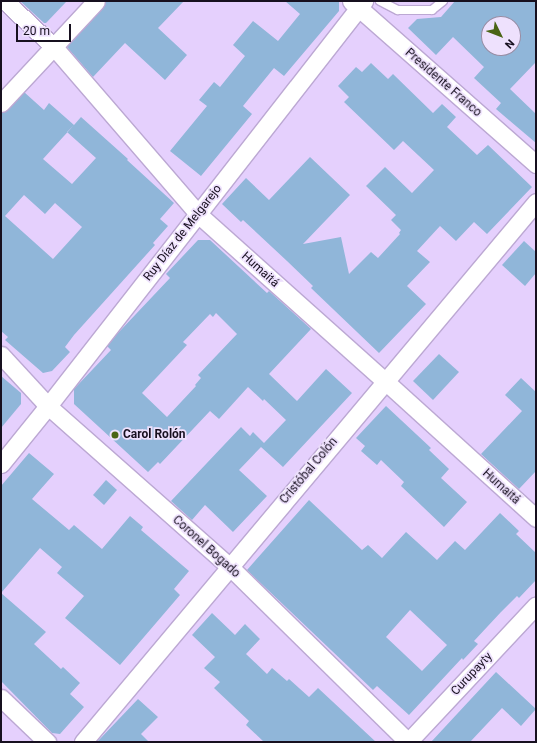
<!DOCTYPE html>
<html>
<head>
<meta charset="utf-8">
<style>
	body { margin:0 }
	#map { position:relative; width:537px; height:743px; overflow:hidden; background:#e5d0fd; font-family:Roboto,sans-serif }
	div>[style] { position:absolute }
	.building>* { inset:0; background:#90b6d9 }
	.roads { filter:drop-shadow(1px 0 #bca8d3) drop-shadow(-1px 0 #bca8d3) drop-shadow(0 1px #bca8d3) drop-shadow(0 -1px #bca8d3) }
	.lane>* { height:8px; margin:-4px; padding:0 4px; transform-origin:4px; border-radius:4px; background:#fff }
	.street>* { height:17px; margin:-8.5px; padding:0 8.5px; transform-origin:8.5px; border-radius:8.5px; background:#fff }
	.dots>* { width:11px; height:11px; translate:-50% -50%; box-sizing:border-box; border:2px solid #eee1fd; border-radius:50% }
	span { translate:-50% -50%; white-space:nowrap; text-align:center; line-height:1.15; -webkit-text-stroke:3.5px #eee1fd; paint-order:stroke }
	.street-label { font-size:12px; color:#17101f }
	.poi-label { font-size:12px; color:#17101f; font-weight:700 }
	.left { translate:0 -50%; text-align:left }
	.frame { position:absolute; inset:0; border:2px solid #17101f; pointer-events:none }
	.north { position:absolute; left:481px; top:16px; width:40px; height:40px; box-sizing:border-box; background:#eee1fd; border:1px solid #988da4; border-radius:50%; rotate:133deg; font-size:11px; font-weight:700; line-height:16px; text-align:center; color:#17101f }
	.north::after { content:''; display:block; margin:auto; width:14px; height:18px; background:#4a6415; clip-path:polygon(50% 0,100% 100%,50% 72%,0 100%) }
	.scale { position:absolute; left:16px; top:24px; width:55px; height:18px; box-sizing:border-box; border:2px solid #17101f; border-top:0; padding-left:5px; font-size:12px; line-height:14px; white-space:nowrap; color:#17101f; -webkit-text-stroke:3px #eee1fd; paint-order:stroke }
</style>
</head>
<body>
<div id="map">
	<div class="building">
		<i style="clip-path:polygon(20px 1px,67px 1px,46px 23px,44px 23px)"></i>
		<i style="clip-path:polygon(106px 1px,184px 1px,158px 28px,187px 55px,165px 80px,125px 43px,93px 77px,67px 47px,103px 8px)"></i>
		<i style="clip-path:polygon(285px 1px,339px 1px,339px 11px,284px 76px,274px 68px,243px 106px,252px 114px,201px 176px,170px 151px,207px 106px,199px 100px,214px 82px,220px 87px,245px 56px,233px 45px,253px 21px,278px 41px,300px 14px)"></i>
		<i style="clip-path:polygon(evenodd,455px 1px,536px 1px,536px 62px,510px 89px,536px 114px,536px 143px,496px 109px,501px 103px,474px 78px,484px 67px,453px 37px,436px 55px,408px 28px,417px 19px,441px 17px,455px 1px,489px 24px,513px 24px,513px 48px,489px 48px,489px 24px)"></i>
		<i style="clip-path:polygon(371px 63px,388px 79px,393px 74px,433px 113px,442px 104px,456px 117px,447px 127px,477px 155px,488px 145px,532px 187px,487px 234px,474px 222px,456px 241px,440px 226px,417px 251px,430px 262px,407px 286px,426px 304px,379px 353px,311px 288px,313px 286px,287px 261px,243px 220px,241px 222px,222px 204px,246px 178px,269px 200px,310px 157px,350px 195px,303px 244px,341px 237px,349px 274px,371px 252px,378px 258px,400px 234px,399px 233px,401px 230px,391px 220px,396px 215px,366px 186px,385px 167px,412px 193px,434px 170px,403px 141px,394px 150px,344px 102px,349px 97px,338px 86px,356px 67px,362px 72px)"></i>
		<i style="clip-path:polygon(evenodd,24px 92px,44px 110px,49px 103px,74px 125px,81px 117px,128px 159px,127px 160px,174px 203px,160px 219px,168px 226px,153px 243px,155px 245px,74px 335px,65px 347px,70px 352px,52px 371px,43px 373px,5px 340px,8px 337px,1px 331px,1px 113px,8px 110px,24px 92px,74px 125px,67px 132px,96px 158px,72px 184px,43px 159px,74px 125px,24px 92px,24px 195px,45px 214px,55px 203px,82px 227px,53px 259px,5px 216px,24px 195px)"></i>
		<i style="clip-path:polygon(evenodd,198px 240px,210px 240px,267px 293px,269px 291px,311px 329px,269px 374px,297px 401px,326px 369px,352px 393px,283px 467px,261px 447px,239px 470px,267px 496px,233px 532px,205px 505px,192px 520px,171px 501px,241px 427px,250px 436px,253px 432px,264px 443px,286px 420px,264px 399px,263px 401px,248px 387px,219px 419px,210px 411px,160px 464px,158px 462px,148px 472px,74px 404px,74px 389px,111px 350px,107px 346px,118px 333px,170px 278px,166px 274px,198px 240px,216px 313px,237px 334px,198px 375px,201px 378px,195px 385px,196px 386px,167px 417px,142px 393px,187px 345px,183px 342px,210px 314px,213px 317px,216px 313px)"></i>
		<i style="clip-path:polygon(524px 241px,536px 252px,536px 273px,525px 286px,502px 265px)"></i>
		<i style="clip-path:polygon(439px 354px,459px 372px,433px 400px,413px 381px)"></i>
		<i style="clip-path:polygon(1px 376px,21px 393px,21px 404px,1px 428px)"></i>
		<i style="clip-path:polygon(521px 378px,536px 392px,536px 471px,519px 489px,481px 454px,522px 411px,505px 395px)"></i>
		<i style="clip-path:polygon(386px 406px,431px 448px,429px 450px,449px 469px,441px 478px,467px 502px,444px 527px,401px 486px,404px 482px,381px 460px,377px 465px,361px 451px,365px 446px,356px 438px)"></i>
		<i style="clip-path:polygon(29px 453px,54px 474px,32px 499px,69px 530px,74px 525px,102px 549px,130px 516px,143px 527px,141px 530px,189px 571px,174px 589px,180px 595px,120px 665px,65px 618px,84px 596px,57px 573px,62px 567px,40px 548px,1px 593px,46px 632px,34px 644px,61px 669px,63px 667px,80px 683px,70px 694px,84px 707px,60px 734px,52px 733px,1px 681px,1px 486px)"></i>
		<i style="clip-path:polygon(106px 480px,117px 490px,104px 505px,93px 495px)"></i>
		<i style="clip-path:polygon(evenodd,309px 500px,362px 550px,368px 545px,382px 558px,406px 532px,437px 560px,455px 541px,465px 550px,500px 513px,519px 531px,516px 534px,536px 553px,536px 580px,519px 598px,517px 596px,501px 612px,474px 641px,478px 644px,463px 660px,462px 658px,409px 715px,377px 686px,373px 690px,247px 570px,309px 500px,410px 610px,447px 645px,422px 671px,386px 637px,410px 610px)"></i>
		<i style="clip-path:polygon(212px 613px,235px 635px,245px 624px,260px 639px,246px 654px,267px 674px,272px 668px,287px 681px,289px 679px,309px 697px,318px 688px,376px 742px,264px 742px,246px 725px,249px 721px,214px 688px,220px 682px,204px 668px,215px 657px,192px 635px)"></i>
		<i style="clip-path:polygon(496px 672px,536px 709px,521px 726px,502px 708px,470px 742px,431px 742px)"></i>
		<i style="clip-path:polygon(138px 699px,158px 717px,141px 734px,149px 742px,97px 742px)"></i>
	</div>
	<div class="roads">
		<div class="lane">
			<i style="left:380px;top:1px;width:20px;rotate:27deg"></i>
			<i style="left:398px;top:10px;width:34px"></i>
			<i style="left:432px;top:10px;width:14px;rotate:-39deg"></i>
		</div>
		<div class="street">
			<i style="left:5px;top:1px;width:67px;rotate:43.2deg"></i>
			<i style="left:54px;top:47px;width:221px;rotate:49.2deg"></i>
			<i style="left:198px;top:214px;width:251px;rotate:41.8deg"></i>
			<i style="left:385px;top:381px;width:204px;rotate:42.2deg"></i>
			<i style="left:351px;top:1px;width:247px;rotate:41.4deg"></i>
			<i style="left:1px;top:103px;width:139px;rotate:-47deg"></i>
			<i style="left:1px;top:355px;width:69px;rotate:47.3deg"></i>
			<i style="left:48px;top:406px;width:242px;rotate:41.5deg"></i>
			<i style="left:229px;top:566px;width:251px;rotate:44.5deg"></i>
			<i style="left:1px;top:464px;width:75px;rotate:-51deg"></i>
			<i style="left:48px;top:406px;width:514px;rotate:-52.04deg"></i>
			<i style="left:1px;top:698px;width:64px;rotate:43.7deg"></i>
			<i style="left:83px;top:742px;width:705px;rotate:-50.01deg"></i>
			<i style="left:408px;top:742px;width:187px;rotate:-46.9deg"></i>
		</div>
	</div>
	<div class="dots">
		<i style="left:115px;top:435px;background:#4a6415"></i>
	</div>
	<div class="street-label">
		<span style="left:443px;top:83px;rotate:41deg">Presidente Franco</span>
		<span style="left:183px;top:233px;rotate:-52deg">Ruy Díaz de Melgarejo</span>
		<span style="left:260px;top:270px;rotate:42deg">Humaitá</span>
		<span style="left:309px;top:471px;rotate:-50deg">Cristóbal Colón</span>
		<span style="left:501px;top:487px;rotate:42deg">Humaitá</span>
		<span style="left:206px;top:547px;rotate:42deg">Coronel Bogado</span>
		<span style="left:472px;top:674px;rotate:-47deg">Curupayty</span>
	</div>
	<div class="poi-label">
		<span class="left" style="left:123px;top:435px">Carol Rolón</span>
	</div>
	<div class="frame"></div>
	<div class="north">N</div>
	<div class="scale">20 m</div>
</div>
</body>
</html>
